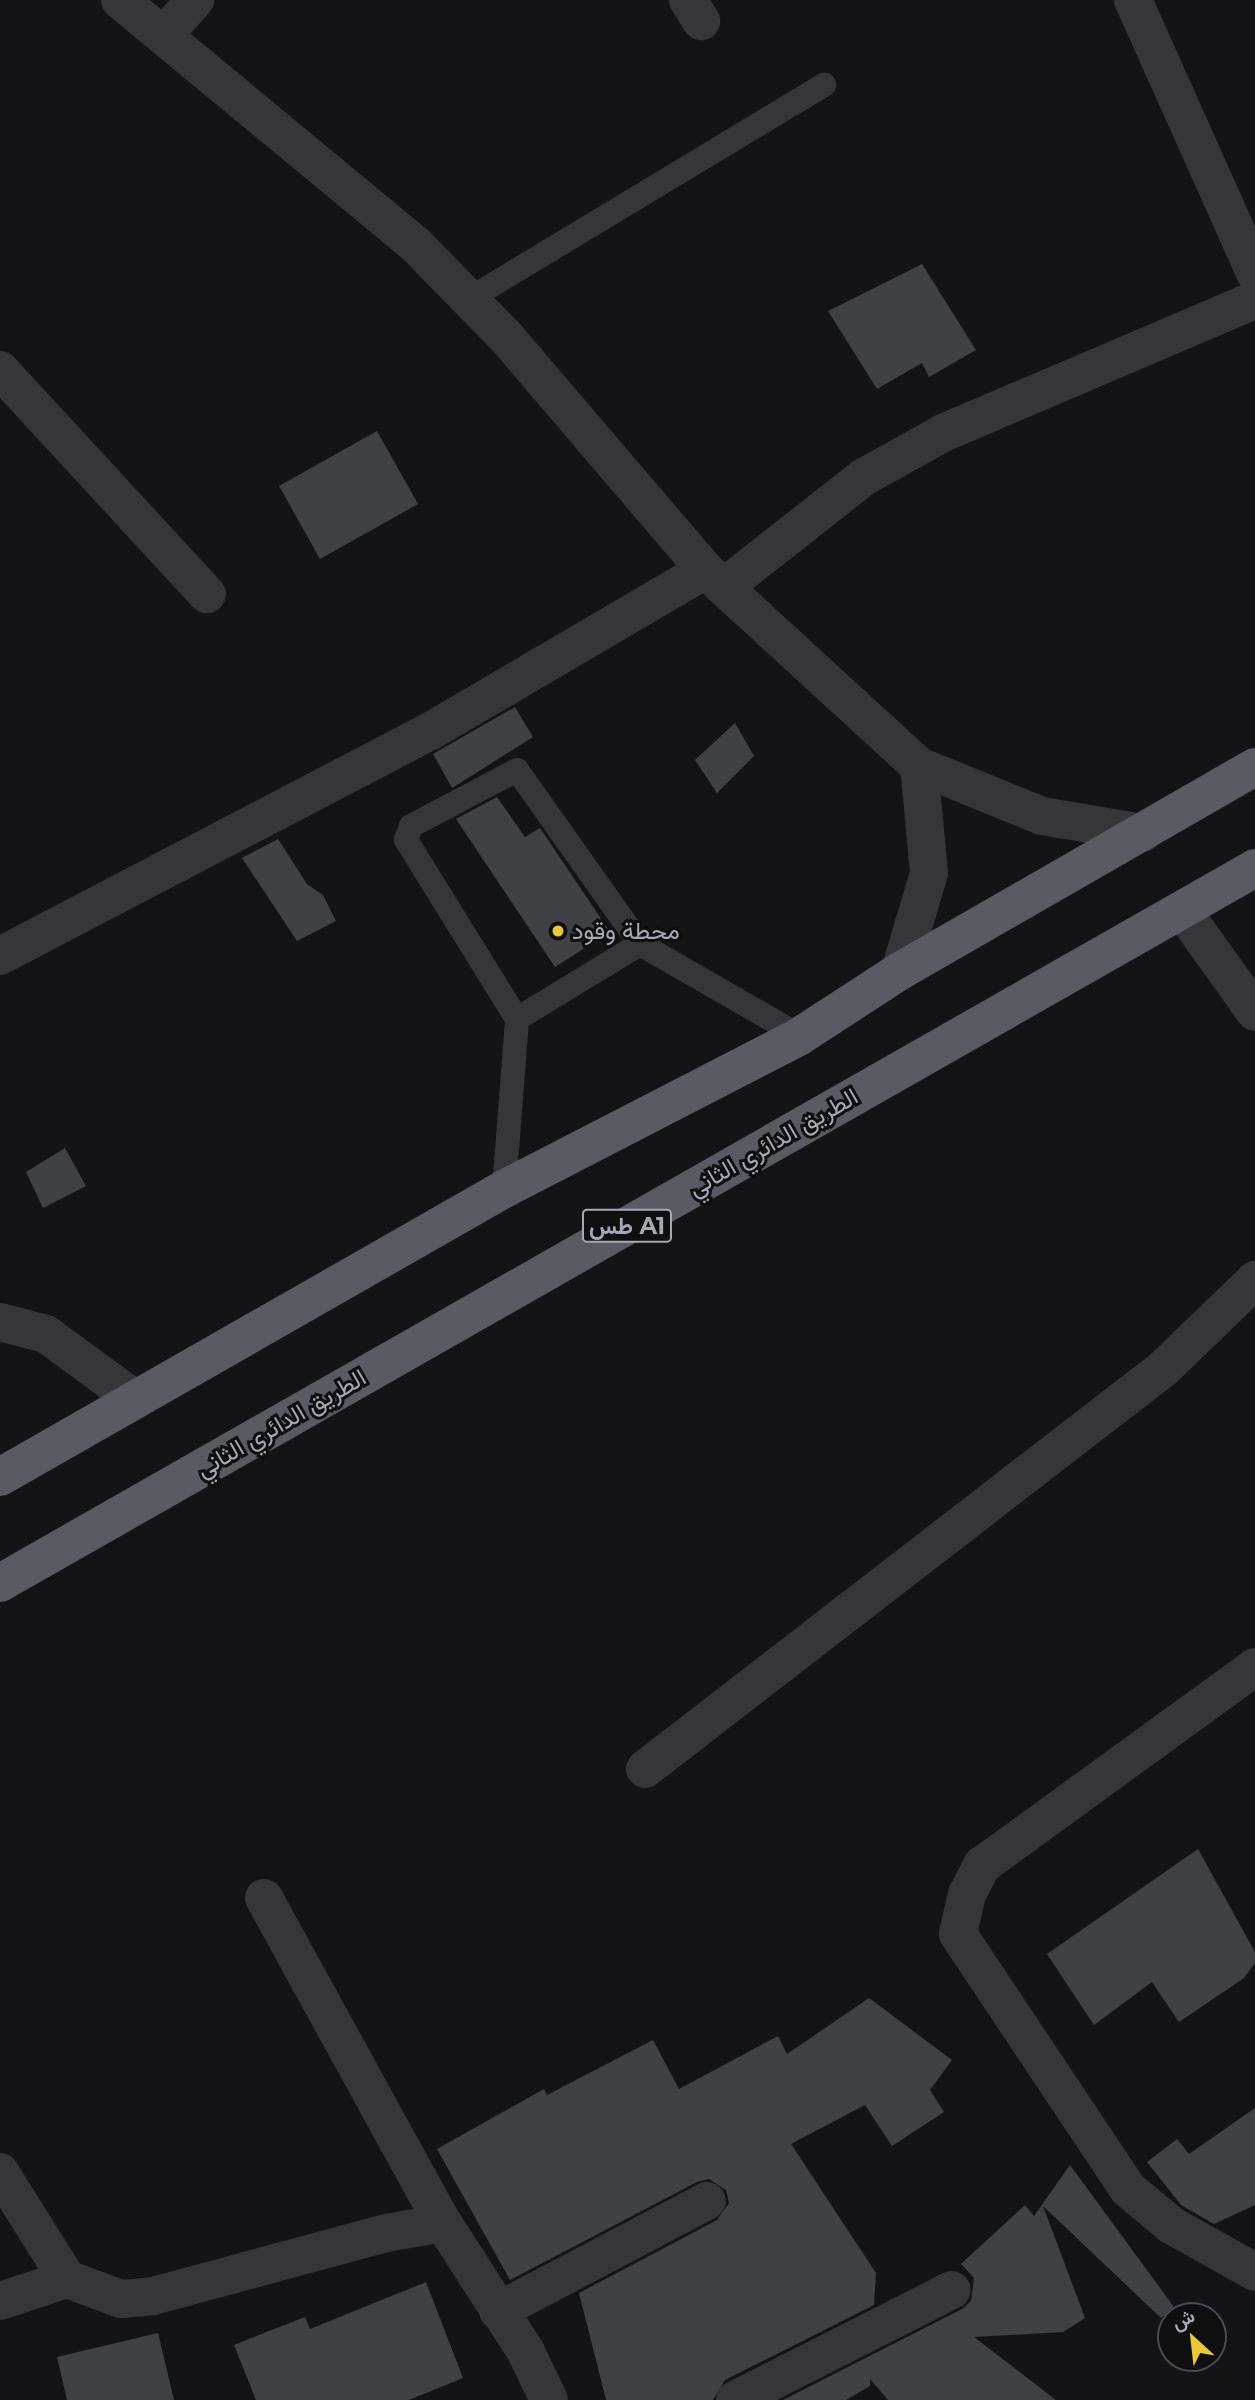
<!DOCTYPE html>
<html>
<head>
<meta charset="utf-8">
<style>
	body { margin:0 }
	#map { position:relative; width:1255px; height:2400px; overflow:hidden; background:#141315; font-family:Montserrat,Vazirmatn,sans-serif }
	div>[style] { position:absolute }
	.building>* { inset:0; background:#404145 }
	.service>* { height:24px; margin:-12px; padding:0 12px; transform-origin:12px; border-radius:12px; background:#35353a }
	.minor>* { height:38px; margin:-19px; padding:0 19px; transform-origin:19px; border-radius:19px; background:#35353a }
	.tertiary>* { height:38px; margin:-19px; padding:0 19px; transform-origin:19px; border-radius:19px; background:#35353a }
	.trunk>* { height:38px; margin:-19px; padding:0 19px; transform-origin:19px; border-radius:19px; background:#595a62 }
	.dots>* { width:19px; height:19px; translate:-50% -50%; box-sizing:border-box; border:4px solid #0f0f10; border-radius:50% }
	span { translate:-50% -50%; white-space:nowrap; text-align:center; line-height:1.15; -webkit-text-stroke:6px #0f0f10; paint-order:stroke }
	.shield-label span { padding:2px 5px; background:#0f0f10; border:2px solid; border-radius:5px; -webkit-text-stroke-width:0 }
	.shield-label { font-size:23px; color:#a6a8b5; font-weight:700 }
	.poi-label { font-size:24px; color:#a6a8b5 }
	.left { translate:0 -50%; text-align:left }
	.street-label { font-size:24px; color:#a6a8b5 }
	.north { position:absolute; left:1157px; top:2302px; width:70px; height:70px; box-sizing:border-box; background:#0f0f10; border:2px solid #4b4c52; border-radius:50%; rotate:333deg; font-size:19px; font-weight:700; line-height:28px; text-align:center; color:#a6a8b5 }
	.north::after { content:''; display:block; margin:auto; width:24px; height:32px; background:#ebc835; clip-path:polygon(50% 0,100% 100%,50% 72%,0 100%) }
</style>
</head>
<body>
<div id="map">
	<div class="building">
		<i style="clip-path:polygon(922px 264px,976px 350px,929px 377px,922px 363px,877px 389px,828px 311px)"></i>
		<i style="clip-path:polygon(377px 431px,418px 504px,320px 559px,279px 486px)"></i>
		<i style="clip-path:polygon(515px 707px,533px 737px,452px 788px,433px 754px)"></i>
		<i style="clip-path:polygon(735px 723px,754px 756px,717px 793px,695px 760px)"></i>
		<i style="clip-path:polygon(497px 797px,525px 837px,540px 828px,610px 932px,555px 967px,456px 819px)"></i>
		<i style="clip-path:polygon(278px 839px,307px 884px,323px 895px,336px 921px,297px 941px,242px 858px)"></i>
		<i style="clip-path:polygon(65px 1148px,86px 1186px,43px 1208px,26px 1172px)"></i>
		<i style="clip-path:polygon(1198px 1849px,1255px 1952px,1255px 1963px,1244px 1978px,1179px 2022px,1152px 1982px,1094px 2025px,1047px 1954px)"></i>
		<i style="clip-path:polygon(869px 1998px,952px 2060px,930px 2090px,944px 2112px,892px 2146px,865px 2105px,791px 2144px,876px 2273px,874px 2305px,725px 2380px,713px 2400px,606px 2400px,579px 2293px,717px 2220px,729px 2203px,726px 2190px,709px 2179px,697px 2182px,510px 2280px,437px 2149px,544px 2089px,547px 2095px,653px 2040px,679px 2089px,778px 2036px,787px 2054px)"></i>
		<i style="clip-path:polygon(1255px 2108px,1255px 2205px,1214px 2224px,1181px 2205px,1147px 2162px,1177px 2139px,1189px 2154px)"></i>
		<i style="clip-path:polygon(1070px 2165px,1174px 2307px,1161px 2318px,1043px 2206px,1085px 2318px,1063px 2332px,974px 2337px,1056px 2400px,888px 2400px,870px 2379px,870px 2386px,846px 2400px,783px 2400px,962px 2309px,971px 2301px,974px 2278px,961px 2264px,1025px 2205px,1034px 2216px)"></i>
		<i style="clip-path:polygon(426px 2282px,463px 2378px,409px 2400px,256px 2400px,234px 2345px,305px 2317px,310px 2329px)"></i>
		<i style="clip-path:polygon(158px 2333px,174px 2400px,67px 2400px,57px 2357px)"></i>
	</div>
	<div class="service">
		<i style="left:469px;top:299px;width:415px;rotate:-31.1deg"></i>
		<i style="left:517px;top:1019px;width:211px;rotate:-121.8deg"></i>
		<i style="left:406px;top:840px;width:15px;rotate:-70deg"></i>
		<i style="left:411px;top:826px;width:120px;rotate:-27.8deg"></i>
		<i style="left:517px;top:770px;width:213px;rotate:54.7deg"></i>
		<i style="left:504px;top:1189px;width:170px;rotate:-85.6deg"></i>
		<i style="left:517px;top:1019px;width:144px;rotate:-31.4deg"></i>
		<i style="left:640px;top:944px;width:185px;rotate:29.9deg"></i>
	</div>
	<div class="minor">
		<i style="left:688px;top:0;width:25px;rotate:58deg"></i>
		<i style="left:1133px;top:0;width:299px;rotate:65.9deg"></i>
		<i style="left:164px;top:35px;width:47px;rotate:-48.5deg"></i>
		<i style="left:0;top:370px;width:305px;rotate:47.3deg"></i>
		<i style="left:724px;top:587px;width:178px;rotate:-38.2deg"></i>
		<i style="left:864px;top:477px;width:90px;rotate:-29.1deg"></i>
		<i style="left:943px;top:433px;width:339px;rotate:-23.1deg"></i>
		<i style="left:1182px;top:910px;width:125px;rotate:54.4deg"></i>
		<i style="left:0;top:956px;width:484px;rotate:-27.6deg"></i>
		<i style="left:429px;top:732px;width:320px;rotate:-30.4deg"></i>
		<i style="left:0;top:1322px;width:48px;rotate:14.6deg"></i>
		<i style="left:46px;top:1334px;width:108px;rotate:36.3deg"></i>
		<i style="left:1255px;top:1667px;width:337px;rotate:144deg"></i>
		<i style="left:982px;top:1865px;width:33px;rotate:117deg"></i>
		<i style="left:967px;top:1894px;width:41px;rotate:102.7deg"></i>
		<i style="left:958px;top:1934px;width:306px;rotate:56.3deg"></i>
		<i style="left:1128px;top:2189px;width:56px;rotate:39.9deg"></i>
		<i style="left:1171px;top:2225px;width:96px;rotate:29.2deg"></i>
		<i style="left:645px;top:1769px;width:656px;rotate:-37.69deg"></i>
		<i style="left:1164px;top:1368px;width:127px;rotate:-44deg"></i>
		<i style="left:264px;top:1898px;width:371px;rotate:61.2deg"></i>
		<i style="left:0;top:2172px;width:126px;rotate:57.9deg"></i>
		<i style="left:67px;top:2279px;width:58px;rotate:20.3deg"></i>
		<i style="left:121px;top:2299px;width:32px;rotate:-5deg"></i>
		<i style="left:153px;top:2296px;width:241px;rotate:-15.1deg"></i>
		<i style="left:386px;top:2233px;width:58px;rotate:-10deg"></i>
		<i style="left:443px;top:2223px;width:153px;rotate:57.2deg"></i>
		<i style="left:526px;top:2352px;width:53px;rotate:64.4deg"></i>
		<i style="left:0;top:2301px;width:71px;rotate:-18.2deg"></i>
		<i style="left:498px;top:2311px;width:236px;rotate:-27.8deg"></i>
		<i style="left:735px;top:2400px;width:243px;rotate:-26.9deg"></i>
	</div>
	<div class="tertiary">
		<i style="left:120px;top:0;width:384px;rotate:39.6deg"></i>
		<i style="left:416px;top:245px;width:130px;rotate:45.6deg"></i>
		<i style="left:507px;top:338px;width:305px;rotate:49.5deg"></i>
		<i style="left:705px;top:570px;width:290px;rotate:42.5deg"></i>
		<i style="left:919px;top:766px;width:133px;rotate:22.1deg"></i>
		<i style="left:1042px;top:816px;width:102px;rotate:9.6deg"></i>
		<i style="left:900px;top:971px;width:102px;rotate:-73.5deg"></i>
		<i style="left:929px;top:873px;width:107px;rotate:-95.3deg"></i>
	</div>
	<div class="trunk">
		<i style="left:0;top:1477px;width:580px;rotate:-29.74deg"></i>
		<i style="left:504px;top:1189px;width:333px;rotate:-27.3deg"></i>
		<i style="left:800px;top:1036px;width:119px;rotate:-33deg"></i>
		<i style="left:900px;top:971px;width:409px;rotate:-29.9deg"></i>
		<i style="left:0;top:1583px;width:1444px;rotate:-29.67deg"></i>
	</div>
	<div class="dots">
		<i style="left:558px;top:931px;background:#ebc835"></i>
	</div>
	<div class="shield-label">
		<span style="left:627px;top:1226px">طس A1</span>
	</div>
	<div class="poi-label">
		<span class="left" style="left:572px;top:931px">محطة وقود</span>
	</div>
	<div class="street-label">
		<span style="left:773px;top:1142px;rotate:-30deg">الطريق الدائري الثاني</span>
		<span style="left:281px;top:1423px;rotate:-30deg">الطريق الدائري الثاني</span>
	</div>
	<div class="north">ش</div>
</div>
</body>
</html>
